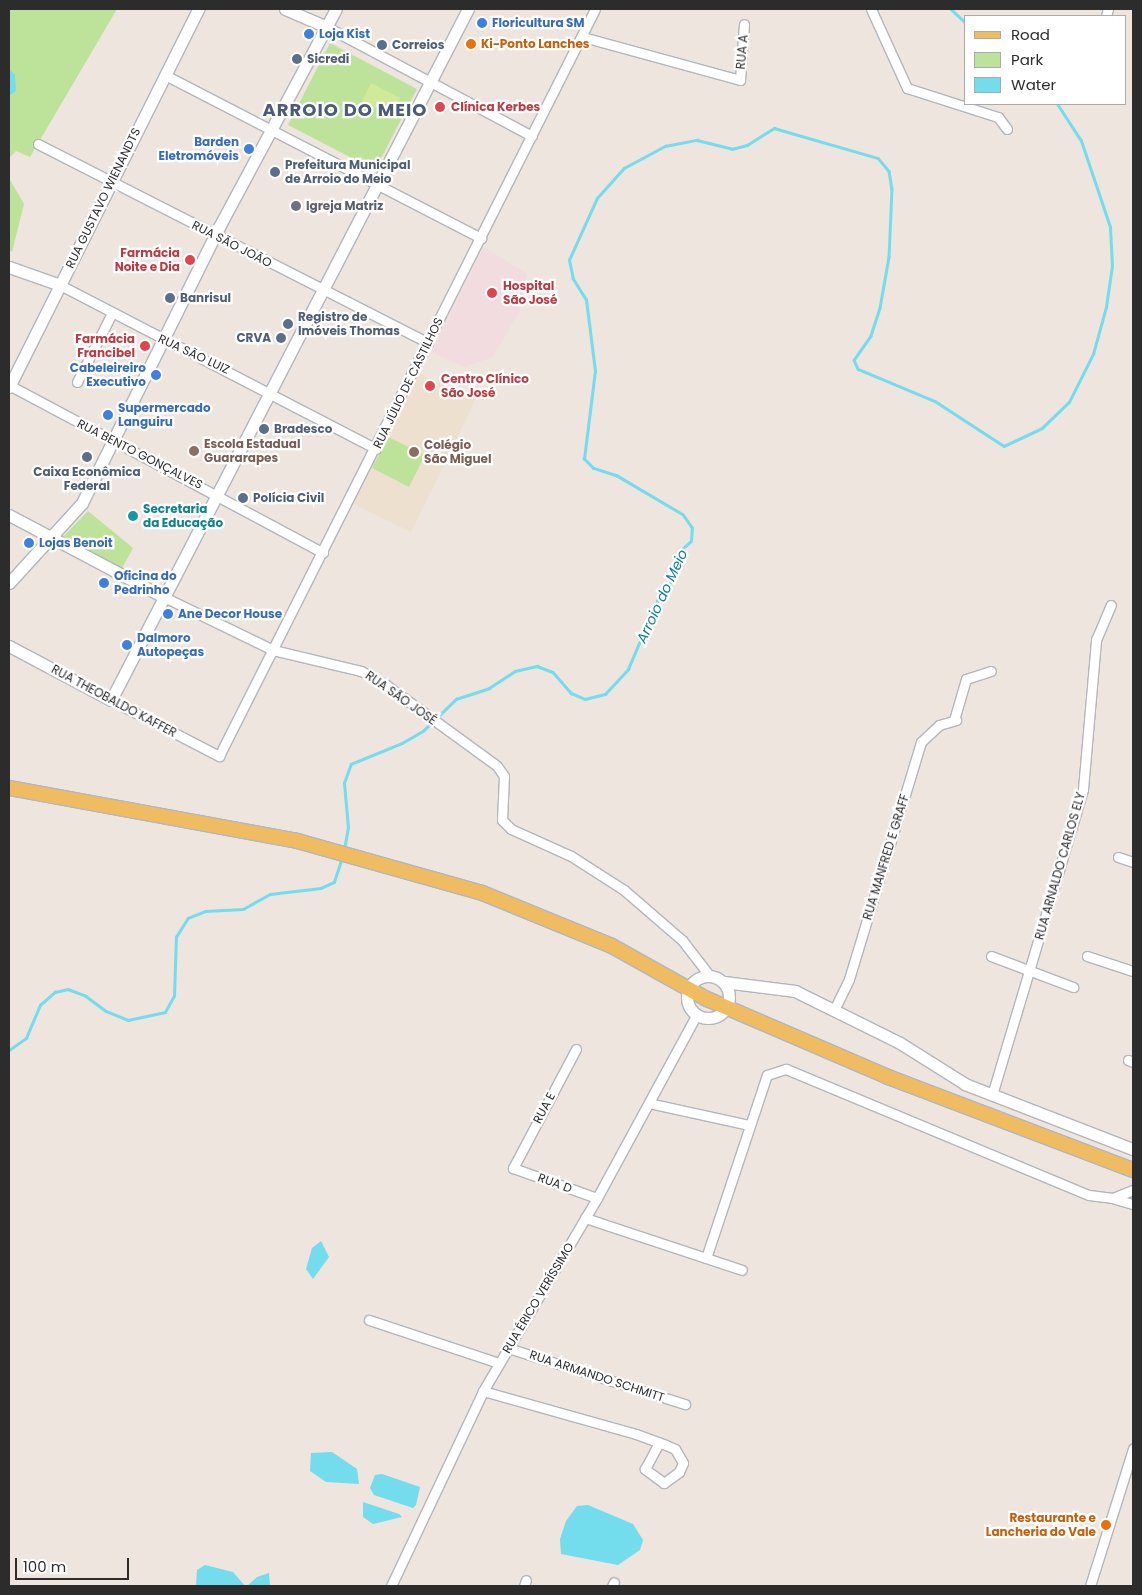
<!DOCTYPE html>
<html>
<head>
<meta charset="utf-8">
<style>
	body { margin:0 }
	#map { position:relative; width:1142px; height:1595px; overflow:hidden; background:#ede5de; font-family:Poppins,sans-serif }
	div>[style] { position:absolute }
	.education>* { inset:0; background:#eee0ce }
	.medical>* { inset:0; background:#f3dce0 }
	.green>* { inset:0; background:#bde39b }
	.pitch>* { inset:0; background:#d1ea97 }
	.water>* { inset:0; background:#73dced }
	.stream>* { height:2.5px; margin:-1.25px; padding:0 1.25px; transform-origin:1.25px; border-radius:1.25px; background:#73dced }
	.roads { filter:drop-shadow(1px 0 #b2b6bf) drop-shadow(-1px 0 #b2b6bf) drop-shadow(0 1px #b2b6bf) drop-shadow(0 -1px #b2b6bf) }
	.street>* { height:9px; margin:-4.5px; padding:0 4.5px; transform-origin:4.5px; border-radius:4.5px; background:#fff }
	.secondary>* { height:11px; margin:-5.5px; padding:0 5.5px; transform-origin:5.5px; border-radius:5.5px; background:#fff }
	.secondary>.ring { margin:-5.5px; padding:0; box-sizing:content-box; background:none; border:11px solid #fff; border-radius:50% }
	.primary>* { height:14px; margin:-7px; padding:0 7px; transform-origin:7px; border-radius:7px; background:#efbc61 }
	.dots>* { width:14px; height:14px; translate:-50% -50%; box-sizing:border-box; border:2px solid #fff; border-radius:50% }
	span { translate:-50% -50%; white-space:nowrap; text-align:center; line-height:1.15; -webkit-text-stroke:4.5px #fff; paint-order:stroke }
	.shop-label { font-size:12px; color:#366cbe; font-weight:700 }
	.left { translate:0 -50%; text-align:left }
	.right { translate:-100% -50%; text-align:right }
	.food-label { font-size:12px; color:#c56008; font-weight:700 }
	.service-label { font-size:12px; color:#4e5e75; font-weight:700 }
	.street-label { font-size:12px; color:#2c2c2c }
	.health-label { font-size:12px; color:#be3a42; font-weight:700 }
	.worship-label { font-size:12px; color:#5b616d; font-weight:700 }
	.education-label { font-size:12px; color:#785e54; font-weight:700 }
	.culture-label { font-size:12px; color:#0d838f; font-weight:700 }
	.water-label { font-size:14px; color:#0f7d9c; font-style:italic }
	.district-label { font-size:18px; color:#4c5b7c; font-weight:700; letter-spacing:1px }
	.frame { position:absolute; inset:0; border:10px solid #2c2c2c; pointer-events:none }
	.legend { position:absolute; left:964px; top:15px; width:162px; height:90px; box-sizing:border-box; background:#fff; border:1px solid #ababab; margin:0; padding:6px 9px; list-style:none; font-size:15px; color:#2c2c2c }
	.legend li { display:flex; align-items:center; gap:10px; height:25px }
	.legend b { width:25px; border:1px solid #ababab }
	.scale { position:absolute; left:15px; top:1558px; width:114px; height:22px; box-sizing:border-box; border:2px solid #2c2c2c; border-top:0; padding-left:6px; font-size:15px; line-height:18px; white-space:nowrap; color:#2c2c2c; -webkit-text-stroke:4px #fff; paint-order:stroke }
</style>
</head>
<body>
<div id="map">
	<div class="education">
		<i style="clip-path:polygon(417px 372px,475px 401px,411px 532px,352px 503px)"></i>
	</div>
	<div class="medical">
		<i style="clip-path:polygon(484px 247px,527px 274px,519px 312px,493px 357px,464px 367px,431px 352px)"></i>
	</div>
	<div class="green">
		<i style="clip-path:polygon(9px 9px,117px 9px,30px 157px,16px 151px,9px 158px)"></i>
		<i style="clip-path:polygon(330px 43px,417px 89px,375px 170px,288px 125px)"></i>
		<i style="clip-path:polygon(9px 178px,24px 204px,12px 252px,9px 250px)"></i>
		<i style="clip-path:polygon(388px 437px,425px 455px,409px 487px,372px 468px)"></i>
		<i style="clip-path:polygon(88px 511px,133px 548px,121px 570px,63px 537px)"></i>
	</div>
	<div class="pitch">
		<i style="clip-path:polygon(371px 83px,400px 98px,391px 116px,362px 101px)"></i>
	</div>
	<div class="water">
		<i style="clip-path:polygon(9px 69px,15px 75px,16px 91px,9px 96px)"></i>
		<i style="clip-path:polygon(321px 1241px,329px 1257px,313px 1279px,306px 1269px,312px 1248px)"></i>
		<i style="clip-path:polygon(332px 1452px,357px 1469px,359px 1484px,326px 1482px,310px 1471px,311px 1453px)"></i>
		<i style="clip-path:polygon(382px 1474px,420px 1487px,416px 1505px,413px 1508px,374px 1495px,370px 1488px,375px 1475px)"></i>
		<i style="clip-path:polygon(363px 1502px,399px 1514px,402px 1517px,373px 1524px,363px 1517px)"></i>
		<i style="clip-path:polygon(588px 1505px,633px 1524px,643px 1540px,640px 1550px,618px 1565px,561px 1554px,560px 1539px,566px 1521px,577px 1506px)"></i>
		<i style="clip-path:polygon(205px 1565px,233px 1572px,245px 1586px,196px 1586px,197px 1570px)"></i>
		<i style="clip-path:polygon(269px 1573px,270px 1586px,247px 1586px,257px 1577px)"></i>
	</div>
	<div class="stream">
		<i style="left:951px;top:9px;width:21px;rotate:43deg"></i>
		<i style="left:344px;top:850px;width:22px;rotate:-80deg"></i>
		<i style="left:348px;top:828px;width:45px;rotate:-95.1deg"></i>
		<i style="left:344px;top:783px;width:20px;rotate:-70deg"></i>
		<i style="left:351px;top:764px;width:55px;rotate:-22.4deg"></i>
		<i style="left:402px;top:743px;width:24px;rotate:-30deg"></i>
		<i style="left:423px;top:731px;width:46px;rotate:-44.1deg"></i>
		<i style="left:456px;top:699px;width:35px;rotate:-18deg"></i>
		<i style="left:489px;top:688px;width:31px;rotate:-33deg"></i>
		<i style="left:515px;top:671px;width:23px;rotate:-13deg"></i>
		<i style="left:537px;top:666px;width:17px;rotate:21deg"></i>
		<i style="left:553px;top:672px;width:28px;rotate:49deg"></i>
		<i style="left:571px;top:693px;width:15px;rotate:23deg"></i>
		<i style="left:585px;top:699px;width:21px;rotate:-14deg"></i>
		<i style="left:605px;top:694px;width:34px;rotate:-47deg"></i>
		<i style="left:628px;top:669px;width:74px;rotate:-66.9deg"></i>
		<i style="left:657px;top:601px;width:26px;rotate:-54deg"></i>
		<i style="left:672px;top:580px;width:31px;rotate:-73deg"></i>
		<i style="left:681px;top:550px;width:13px;rotate:-42deg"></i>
		<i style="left:691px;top:541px;width:13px;rotate:-86deg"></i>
		<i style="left:692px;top:528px;width:16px;rotate:-125deg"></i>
		<i style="left:683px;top:515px;width:77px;rotate:-149.4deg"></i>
		<i style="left:617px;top:476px;width:25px;rotate:-162deg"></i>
		<i style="left:593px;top:468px;width:13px;rotate:-135deg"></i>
		<i style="left:584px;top:459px;width:89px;rotate:-82.9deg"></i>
		<i style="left:595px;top:371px;width:72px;rotate:-97.2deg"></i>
		<i style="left:586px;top:300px;width:25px;rotate:-122deg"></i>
		<i style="left:573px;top:279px;width:19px;rotate:-102deg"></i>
		<i style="left:569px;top:260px;width:68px;rotate:-65.7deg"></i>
		<i style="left:597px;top:198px;width:40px;rotate:-48deg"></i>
		<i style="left:624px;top:168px;width:47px;rotate:-28.2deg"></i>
		<i style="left:665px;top:146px;width:33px;rotate:-11deg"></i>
		<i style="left:697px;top:140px;width:36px;rotate:14deg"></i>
		<i style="left:732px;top:149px;width:16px;rotate:-15deg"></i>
		<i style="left:747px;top:145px;width:32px;rotate:-32deg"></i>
		<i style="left:774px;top:128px;width:108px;rotate:16.1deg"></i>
		<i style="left:878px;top:158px;width:17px;rotate:50deg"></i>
		<i style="left:889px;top:171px;width:18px;rotate:81deg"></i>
		<i style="left:892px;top:189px;width:68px;rotate:92.5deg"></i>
		<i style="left:889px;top:257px;width:52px;rotate:100deg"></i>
		<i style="left:880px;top:308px;width:29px;rotate:108deg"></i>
		<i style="left:871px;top:336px;width:29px;rotate:125deg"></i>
		<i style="left:854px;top:360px;width:10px;rotate:66deg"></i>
		<i style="left:858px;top:369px;width:83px;rotate:22.6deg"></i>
		<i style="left:935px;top:401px;width:82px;rotate:33.1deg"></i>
		<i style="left:1004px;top:446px;width:42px;rotate:-25.3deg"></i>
		<i style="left:1042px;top:428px;width:37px;rotate:-44deg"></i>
		<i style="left:1069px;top:402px;width:54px;rotate:-63.4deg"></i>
		<i style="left:1093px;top:354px;width:49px;rotate:-74.5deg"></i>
		<i style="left:1106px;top:307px;width:41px;rotate:-81.7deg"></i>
		<i style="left:1112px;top:266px;width:39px;rotate:-93deg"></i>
		<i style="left:1110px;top:227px;width:91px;rotate:-108.6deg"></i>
		<i style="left:1081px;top:141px;width:44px;rotate:-123deg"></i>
		<i style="left:9px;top:1050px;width:21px;rotate:-35deg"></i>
		<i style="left:26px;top:1038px;width:36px;rotate:-67deg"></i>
		<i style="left:40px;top:1005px;width:20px;rotate:-41deg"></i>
		<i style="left:55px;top:992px;width:13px;rotate:-13deg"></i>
		<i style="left:68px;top:989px;width:19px;rotate:21deg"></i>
		<i style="left:86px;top:996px;width:25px;rotate:37deg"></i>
		<i style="left:106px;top:1011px;width:24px;rotate:22deg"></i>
		<i style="left:128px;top:1020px;width:38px;rotate:-12deg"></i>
		<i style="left:165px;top:1012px;width:18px;rotate:-61deg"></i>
		<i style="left:174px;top:996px;width:59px;rotate:-88.1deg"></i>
		<i style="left:176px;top:937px;width:22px;rotate:-58deg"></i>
		<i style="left:188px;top:918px;width:18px;rotate:-22deg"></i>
		<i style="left:205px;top:911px;width:38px;rotate:-3deg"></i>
		<i style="left:243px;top:909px;width:31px;rotate:-29deg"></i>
		<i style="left:270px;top:894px;width:51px;rotate:-6.7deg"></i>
		<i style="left:321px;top:888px;width:14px;rotate:-25deg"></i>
		<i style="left:334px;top:882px;width:25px;rotate:-72deg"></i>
	</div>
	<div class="roads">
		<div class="street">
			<i style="left:871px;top:9px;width:87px;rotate:65.5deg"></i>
			<i style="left:907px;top:88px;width:96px;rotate:17.7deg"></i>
			<i style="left:998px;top:117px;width:15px;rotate:53deg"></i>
			<i style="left:1106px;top:16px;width:7px;rotate:-74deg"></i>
			<i style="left:327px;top:27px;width:232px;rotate:28deg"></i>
			<i style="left:583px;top:37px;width:163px;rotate:15.3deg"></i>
			<i style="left:740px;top:80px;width:56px;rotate:-85.9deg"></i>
			<i style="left:165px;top:75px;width:356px;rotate:27.3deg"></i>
			<i style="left:38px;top:144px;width:438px;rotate:27deg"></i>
			<i style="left:60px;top:285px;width:356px;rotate:27.4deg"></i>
			<i style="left:77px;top:382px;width:77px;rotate:-63.1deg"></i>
			<i style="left:9px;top:385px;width:356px;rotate:28.1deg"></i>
			<i style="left:164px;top:597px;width:121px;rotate:25.9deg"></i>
			<i style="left:273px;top:650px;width:90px;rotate:13.4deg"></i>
			<i style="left:361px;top:671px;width:29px;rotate:29deg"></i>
			<i style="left:386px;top:685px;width:137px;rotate:36.1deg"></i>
			<i style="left:497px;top:766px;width:12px;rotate:55deg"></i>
			<i style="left:504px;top:776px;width:44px;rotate:92.6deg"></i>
			<i style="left:502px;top:820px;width:13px;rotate:45deg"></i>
			<i style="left:511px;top:829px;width:66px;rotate:24.2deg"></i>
			<i style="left:571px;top:856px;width:63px;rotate:32.7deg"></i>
			<i style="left:624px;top:890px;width:77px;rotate:40.8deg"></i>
			<i style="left:682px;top:940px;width:44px;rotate:52.4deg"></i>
			<i style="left:111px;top:700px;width:122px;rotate:27.4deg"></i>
			<i style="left:219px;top:756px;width:836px;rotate:-63.28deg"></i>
			<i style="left:954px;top:720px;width:43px;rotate:-73.7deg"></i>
			<i style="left:966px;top:679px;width:26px;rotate:-18deg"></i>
			<i style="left:1118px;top:857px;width:16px;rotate:18deg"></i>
			<i style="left:991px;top:956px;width:88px;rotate:20.7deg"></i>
			<i style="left:1087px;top:956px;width:48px;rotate:18.1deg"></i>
			<i style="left:834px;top:1010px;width:34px;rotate:-64deg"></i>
			<i style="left:849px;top:979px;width:248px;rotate:-73.1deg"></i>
			<i style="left:921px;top:742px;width:25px;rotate:-43deg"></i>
			<i style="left:939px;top:725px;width:18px;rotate:-16deg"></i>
			<i style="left:576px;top:1049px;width:135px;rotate:117.9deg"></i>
			<i style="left:513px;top:1168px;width:89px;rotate:19.7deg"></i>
			<i style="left:1128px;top:1060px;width:5px;rotate:22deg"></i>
			<i style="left:992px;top:1095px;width:319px;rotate:-73.4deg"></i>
			<i style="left:1083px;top:789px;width:150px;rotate:-85deg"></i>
			<i style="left:1096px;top:640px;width:38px;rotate:-67deg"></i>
			<i style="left:649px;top:1103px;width:102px;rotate:12.4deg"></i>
			<i style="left:1115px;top:1199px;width:19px;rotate:16deg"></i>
			<i style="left:585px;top:1218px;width:165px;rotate:18.3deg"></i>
			<i style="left:706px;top:1258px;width:193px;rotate:-71.6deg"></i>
			<i style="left:767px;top:1075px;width:20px;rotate:-18deg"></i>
			<i style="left:786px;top:1069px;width:328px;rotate:22.6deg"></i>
			<i style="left:1089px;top:1195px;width:24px;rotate:7deg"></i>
			<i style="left:1113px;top:1198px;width:22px;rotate:-22deg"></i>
			<i style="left:369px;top:1320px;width:137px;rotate:18.3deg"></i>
			<i style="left:508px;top:1348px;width:186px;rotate:17.6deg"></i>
			<i style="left:483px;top:1391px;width:159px;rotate:15.7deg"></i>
			<i style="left:636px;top:1434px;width:32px;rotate:20deg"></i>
			<i style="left:666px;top:1445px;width:10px;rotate:24deg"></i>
			<i style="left:675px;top:1449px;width:16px;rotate:60deg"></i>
			<i style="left:683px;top:1463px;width:10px;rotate:114deg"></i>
			<i style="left:679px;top:1472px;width:19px;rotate:144deg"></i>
			<i style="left:664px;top:1483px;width:24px;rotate:-144deg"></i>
			<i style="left:645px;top:1469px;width:30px;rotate:-62deg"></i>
			<i style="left:391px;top:1586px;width:216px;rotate:-64.7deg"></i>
			<i style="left:483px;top:1391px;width:224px;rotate:-59.4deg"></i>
			<i style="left:597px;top:1198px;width:207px;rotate:-61.5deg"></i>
			<i style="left:524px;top:1586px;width:6px;rotate:-72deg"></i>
			<i style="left:612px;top:1586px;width:4px;rotate:-63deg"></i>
			<i style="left:1090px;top:1586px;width:144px;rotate:-72.6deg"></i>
		</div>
		<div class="secondary">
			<i style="left:285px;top:9px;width:46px;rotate:23.2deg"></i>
			<i style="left:9px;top:267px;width:54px;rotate:19.4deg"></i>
			<i style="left:9px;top:387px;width:423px;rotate:-63.4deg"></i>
			<i style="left:9px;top:515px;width:175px;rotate:27.9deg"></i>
			<i style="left:9px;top:583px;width:108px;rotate:-47.6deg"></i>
			<i style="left:82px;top:503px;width:308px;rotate:-63.6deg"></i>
			<i style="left:219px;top:227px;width:247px;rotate:-61.8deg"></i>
			<i style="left:9px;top:646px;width:115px;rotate:27.9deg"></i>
			<i style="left:111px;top:700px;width:778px;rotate:-62.68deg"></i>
			<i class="ring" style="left:687px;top:976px;width:31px;height:31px"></i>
			<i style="left:724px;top:982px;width:72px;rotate:7.2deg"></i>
			<i style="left:795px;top:991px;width:117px;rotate:26.3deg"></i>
			<i style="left:900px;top:1043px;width:77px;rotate:32.2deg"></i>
			<i style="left:965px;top:1084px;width:180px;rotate:21.2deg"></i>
		</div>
		<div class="primary">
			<i style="left:9px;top:788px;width:293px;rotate:10.4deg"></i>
			<i style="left:297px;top:841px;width:192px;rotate:15.7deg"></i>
			<i style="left:482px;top:893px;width:140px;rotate:22.2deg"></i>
			<i style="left:612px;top:946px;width:109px;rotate:29.2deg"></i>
			<i style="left:707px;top:999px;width:197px;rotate:23.3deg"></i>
			<i style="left:888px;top:1077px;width:262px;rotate:20.8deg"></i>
		</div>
	</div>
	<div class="dots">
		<i style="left:482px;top:23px;background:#3f7fe0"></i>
		<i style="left:309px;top:34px;background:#3f7fe0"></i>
		<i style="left:471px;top:44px;background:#e8710a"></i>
		<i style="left:382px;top:45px;background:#5c6f8a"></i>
		<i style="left:297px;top:59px;background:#5c6f8a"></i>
		<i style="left:440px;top:107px;background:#e0444e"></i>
		<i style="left:249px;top:149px;background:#3f7fe0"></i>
		<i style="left:275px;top:172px;background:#5c6f8a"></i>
		<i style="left:296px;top:206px;background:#6b7280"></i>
		<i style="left:190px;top:260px;background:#e0444e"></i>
		<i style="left:492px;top:293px;background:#e0444e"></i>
		<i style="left:170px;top:298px;background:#5c6f8a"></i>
		<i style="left:288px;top:324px;background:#5c6f8a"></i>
		<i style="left:281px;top:338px;background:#5c6f8a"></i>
		<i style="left:145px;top:346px;background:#e0444e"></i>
		<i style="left:156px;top:375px;background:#3f7fe0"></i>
		<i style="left:430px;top:386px;background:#e0444e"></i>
		<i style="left:108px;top:415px;background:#3f7fe0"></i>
		<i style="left:264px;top:429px;background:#5c6f8a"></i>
		<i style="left:194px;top:451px;background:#8d6e63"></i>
		<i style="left:414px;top:452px;background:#8d6e63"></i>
		<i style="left:87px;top:457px;background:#5c6f8a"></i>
		<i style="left:243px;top:498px;background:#5c6f8a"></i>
		<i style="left:133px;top:516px;background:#0f9aa8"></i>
		<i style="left:29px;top:543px;background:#3f7fe0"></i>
		<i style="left:104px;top:583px;background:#3f7fe0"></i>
		<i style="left:168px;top:614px;background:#3f7fe0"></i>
		<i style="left:127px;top:645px;background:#3f7fe0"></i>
		<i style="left:1106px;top:1525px;background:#e8710a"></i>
	</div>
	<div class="shop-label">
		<span class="left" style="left:492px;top:23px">Floricultura SM</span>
		<span class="left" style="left:319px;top:34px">Loja Kist</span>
		<span class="right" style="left:239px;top:149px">Barden<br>Eletromóveis</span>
		<span class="right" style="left:146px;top:375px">Cabeleireiro<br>Executivo</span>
		<span class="left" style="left:118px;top:415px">Supermercado<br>Languiru</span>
		<span class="left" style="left:39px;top:543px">Lojas Benoit</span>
		<span class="left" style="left:114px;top:583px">Oficina do<br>Pedrinho</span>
		<span class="left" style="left:178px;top:614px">Ane Decor House</span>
		<span class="left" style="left:137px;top:645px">Dalmoro<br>Autopeças</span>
	</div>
	<div class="food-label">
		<span class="left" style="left:481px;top:44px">Ki-Ponto Lanches</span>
		<span class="right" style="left:1096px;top:1525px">Restaurante e<br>Lancheria do Vale</span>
	</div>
	<div class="service-label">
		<span class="left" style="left:392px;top:45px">Correios</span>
		<span class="left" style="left:307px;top:59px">Sicredi</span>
		<span class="left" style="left:285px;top:172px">Prefeitura Municipal<br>de Arroio do Meio</span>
		<span class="left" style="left:180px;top:298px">Banrisul</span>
		<span class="left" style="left:298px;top:324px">Registro de<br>Imóveis Thomas</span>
		<span class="right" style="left:271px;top:338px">CRVA</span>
		<span class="left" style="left:274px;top:429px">Bradesco</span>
		<span style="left:87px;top:479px">Caixa Econômica<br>Federal</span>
		<span class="left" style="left:253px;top:498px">Polícia Civil</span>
	</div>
	<div class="street-label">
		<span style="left:742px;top:52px;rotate:-85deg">RUA A</span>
		<span style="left:103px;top:198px;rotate:-64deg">RUA GUSTAVO WIENANDTS</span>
		<span style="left:232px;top:244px;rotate:27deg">RUA SÃO JOÃO</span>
		<span style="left:194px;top:354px;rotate:25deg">RUA SÃO LUIZ</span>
		<span style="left:408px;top:383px;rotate:-64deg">RUA JÚLIO DE CASTILHOS</span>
		<span style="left:140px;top:454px;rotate:27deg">RUA BENTO GONÇALVES</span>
		<span style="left:401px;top:698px;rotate:35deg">RUA SÃO JOSÉ</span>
		<span style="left:114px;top:701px;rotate:28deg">RUA THEOBALDO KAFFER</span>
		<span style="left:886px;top:857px;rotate:-73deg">RUA MANFRED E GRAFF</span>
		<span style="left:1060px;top:866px;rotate:-74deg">RUA ARNALDO CARLOS ELY</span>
		<span style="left:544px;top:1108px;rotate:-62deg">RUA E</span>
		<span style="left:555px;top:1183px;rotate:20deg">RUA D</span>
		<span style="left:538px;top:1298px;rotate:-59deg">RUA ÉRICO VERÍSSIMO</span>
		<span style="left:597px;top:1376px;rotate:18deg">RUA ARMANDO SCHMITT</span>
	</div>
	<div class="health-label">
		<span class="left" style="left:451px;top:107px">Clínica Kerbes</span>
		<span class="right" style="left:180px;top:260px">Farmácia<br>Noite e Dia</span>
		<span class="left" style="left:503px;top:293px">Hospital<br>São José</span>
		<span class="right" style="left:135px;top:346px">Farmácia<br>Francibel</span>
		<span class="left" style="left:441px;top:386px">Centro Clínico<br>São José</span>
	</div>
	<div class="worship-label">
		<span class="left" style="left:306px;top:206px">Igreja Matriz</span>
	</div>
	<div class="education-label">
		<span class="left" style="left:204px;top:451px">Escola Estadual<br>Guararapes</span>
		<span class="left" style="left:424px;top:452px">Colégio<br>São Miguel</span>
	</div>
	<div class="culture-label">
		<span class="left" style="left:143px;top:516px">Secretaria<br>da Educação</span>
	</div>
	<div class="water-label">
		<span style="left:662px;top:596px;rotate:-65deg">Arroio do Meio</span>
	</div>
	<div class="district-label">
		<span style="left:345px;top:110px">ARROIO DO MEIO</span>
	</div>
	<div class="frame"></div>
	<ul class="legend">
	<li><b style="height:6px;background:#efbc61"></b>Road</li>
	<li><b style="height:14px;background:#bde39b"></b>Park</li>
	<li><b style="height:14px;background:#73dced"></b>Water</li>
	</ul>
	<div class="scale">100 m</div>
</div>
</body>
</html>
